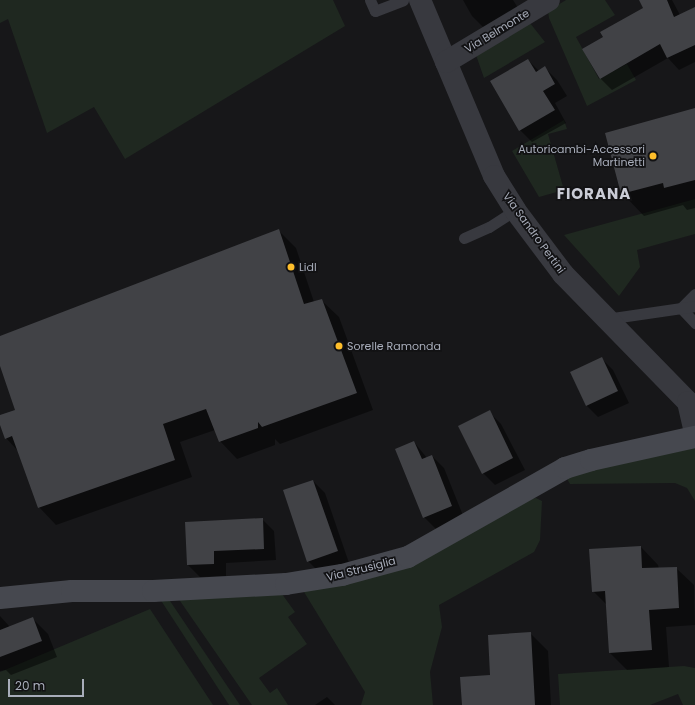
<!DOCTYPE html>
<html>
<head>
<meta charset="utf-8">
<style>
	body { margin:0 }
	#map { position:relative; width:695px; height:705px; overflow:hidden; background:#171719; font-family:Poppins,sans-serif }
	div>[style] { position:absolute }
	.green>* { inset:0; background:#1f2820 }
	.shadow>* { inset:0; background:#0007 }
	.building>* { inset:0; background:#414246 }
	.service>* { height:11px; margin:-5.5px; padding:0 5.5px; transform-origin:5.5px; border-radius:5.5px; background:#38393f }
	.minor>* { height:22px; margin:-11px; padding:0 11px; transform-origin:11px; border-radius:11px; background:#38393f }
	.secondary>* { height:22px; margin:-11px; padding:0 11px; transform-origin:11px; border-radius:11px; background:#46484f }
	.dots>* { width:11px; height:11px; translate:-50% -50%; box-sizing:border-box; border:2px solid #121214; border-radius:50% }
	span { translate:-50% -50%; white-space:nowrap; text-align:center; line-height:1.15; -webkit-text-stroke:3.5px #121214; paint-order:stroke }
	.street-label { font-size:11px; color:#a8adba }
	.poi-label { font-size:11px; color:#a8adba }
	.right { translate:-100% -50%; text-align:right }
	.left { translate:0 -50%; text-align:left }
	.district-label { font-size:15px; color:#caccd6; font-weight:700; letter-spacing:1px }
	.scale { position:absolute; left:8px; top:679px; width:76px; height:18px; box-sizing:border-box; border:2px solid #a8adba; border-top:0; padding-left:5px; font-size:12px; line-height:14px; white-space:nowrap; color:#a8adba; -webkit-text-stroke:3px #121214; paint-order:stroke }
</style>
</head>
<body>
<div id="map">
	<div class="green">
		<i style="clip-path:polygon(0 0,333px 0,345px 26px,125px 159px,94px 107px,47px 133px,8px 19px,0 23px)"></i>
		<i style="clip-path:polygon(566px 0,605px 0,615px 15px,576px 37px,599px 79px,627px 64px,636px 80px,587px 106px,549px 18px,548px 11px)"></i>
		<i style="clip-path:polygon(530px 23px,545px 42px,484px 78px,476px 55px)"></i>
		<i style="clip-path:polygon(564px 120px,567px 129px,548px 134px,564px 190px,539px 197px,512px 151px)"></i>
		<i style="clip-path:polygon(695px 199px,695px 234px,637px 250px,640px 267px,619px 296px,564px 235px)"></i>
		<i style="clip-path:polygon(695px 445px,695px 501px,687px 488px,675px 483px,570px 484px,566px 477px)"></i>
		<i style="clip-path:polygon(536px 498px,542px 501px,540px 540px,534px 552px,439px 605px,442px 627px,430px 672px,433px 705px,361px 705px,365px 692px,301px 587px,527px 499px)"></i>
		<i style="clip-path:polygon(282px 594px,295px 612px,288px 617px,307px 644px,259px 678px,270px 693px,277px 688px,288px 705px,252px 705px,178px 598px)"></i>
		<i style="clip-path:polygon(166px 595px,240px 705px,229px 705px,160px 599px)"></i>
		<i style="clip-path:polygon(150px 609px,213px 705px,0 705px,0 672px)"></i>
		<i style="clip-path:polygon(684px 666px,695px 668px,695px 705px,683px 705px,678px 694px,650px 705px,560px 705px,558px 674px)"></i>
	</div>
	<div class="shadow">
		<i style="clip-path:polygon(463px 0,513px 0,518px 8px,484px 28px,472px 16px)"></i>
		<i style="clip-path:polygon(640px 0,672px 0,680px 15px,695px 14px,695px 62px,679px 70px,668px 58px,612px 90px,600px 78px,605px 37px,644px 8px)"></i>
		<i style="clip-path:polygon(528px 60px,539px 71px,545px 68px,557px 80px,567px 96px,555px 103px,566px 123px,532px 142px,520px 130px)"></i>
		<i style="clip-path:polygon(695px 109px,695px 208px,687px 210px,683px 205px,644px 216px,622px 193px)"></i>
		<i style="clip-path:polygon(278px 230px,296px 248px,314px 302px,321px 300px,339px 317px,373px 410px,280px 444px,275px 439px,275px 445px,237px 459px,220px 441px,215px 430px,180px 442px,192px 477px,56px 525px,39px 507px,18px 451px,6px 438px,0 422px,0 416px,17px 410px,0 363px,0 337px)"></i>
		<i style="clip-path:polygon(601px 358px,613px 370px,629px 403px,598px 417px,586px 405px)"></i>
		<i style="clip-path:polygon(489px 412px,501px 424px,525px 470px,495px 485px,483px 473px)"></i>
		<i style="clip-path:polygon(414px 442px,427px 458px,432px 456px,444px 468px,464px 518px,436px 529px,424px 517px)"></i>
		<i style="clip-path:polygon(313px 481px,325px 493px,349px 563px,320px 573px,308px 561px)"></i>
		<i style="clip-path:polygon(262px 519px,274px 531px,276px 560px,226px 563px,226px 576px,200px 577px,188px 565px)"></i>
		<i style="clip-path:polygon(641px 547px,658px 565px,659px 569px,676px 568px,694px 585px,695px 625px,666px 627px,669px 667px,627px 670px,610px 653px,607px 605px,593px 591px)"></i>
		<i style="clip-path:polygon(0 616px,10px 627px,32px 618px,48px 634px,57px 657px,11px 675px,6px 670px,0 671px)"></i>
		<i style="clip-path:polygon(530px 633px,548px 651px,551px 705px,463px 705px)"></i>
		<i style="clip-path:polygon(327px 697px,335px 705px,315px 705px)"></i>
	</div>
	<div class="building">
		<i style="clip-path:polygon(639px 0,667px 0,674px 17px,695px 7px,695px 45px,667px 58px,660px 44px,600px 79px,582px 49px,603px 37px,600px 32px,643px 8px)"></i>
		<i style="clip-path:polygon(528px 59px,536px 72px,545px 66px,555px 84px,543px 91px,555px 110px,519px 131px,490px 81px)"></i>
		<i style="clip-path:polygon(695px 108px,695px 180px,664px 188px,663px 183px,621px 194px,605px 133px)"></i>
		<i style="clip-path:polygon(279px 229px,304px 304px,322px 299px,357px 393px,262px 427px,258px 422px,258px 428px,219px 442px,206px 409px,163px 424px,175px 460px,38px 508px,12px 436px,5px 439px,0 425px,0 415px,15px 410px,0 366px,0 336px)"></i>
		<i style="clip-path:polygon(602px 357px,618px 391px,586px 406px,570px 372px)"></i>
		<i style="clip-path:polygon(490px 410px,513px 458px,482px 474px,458px 426px)"></i>
		<i style="clip-path:polygon(414px 441px,422px 459px,432px 455px,452px 506px,423px 518px,395px 449px)"></i>
		<i style="clip-path:polygon(313px 480px,338px 551px,307px 562px,283px 490px)"></i>
		<i style="clip-path:polygon(263px 518px,264px 549px,214px 551px,214px 564px,187px 565px,185px 522px)"></i>
		<i style="clip-path:polygon(641px 546px,642px 568px,677px 567px,679px 608px,649px 610px,652px 650px,609px 653px,605px 591px,592px 592px,589px 549px)"></i>
		<i style="clip-path:polygon(33px 617px,42px 641px,0 657px,0 630px)"></i>
		<i style="clip-path:polygon(531px 632px,535px 705px,462px 705px,460px 677px,490px 675px,488px 635px)"></i>
	</div>
	<div class="service">
		<i style="left:370px;top:0;width:12px;rotate:66deg"></i>
		<i style="left:375px;top:11px;width:30px;rotate:-21deg"></i>
		<i style="left:464px;top:238px;width:27px;rotate:-24deg"></i>
		<i style="left:489px;top:227px;width:31px;rotate:-33deg"></i>
		<i style="left:695px;top:294px;width:20px;rotate:135deg"></i>
		<i style="left:681px;top:308px;width:21px;rotate:47deg"></i>
		<i style="left:606px;top:319px;width:90px;rotate:-8.3deg"></i>
	</div>
	<div class="minor">
		<i style="left:420px;top:0;width:191px;rotate:67.2deg"></i>
		<i style="left:494px;top:176px;width:40px;rotate:58deg"></i>
		<i style="left:515px;top:210px;width:80px;rotate:53.1deg"></i>
		<i style="left:563px;top:274px;width:179px;rotate:45.7deg"></i>
		<i style="left:688px;top:402px;width:32px;rotate:77deg"></i>
		<i style="left:446px;top:62px;width:120px;rotate:-31deg"></i>
	</div>
	<div class="secondary">
		<i style="left:0;top:598px;width:72px;rotate:-5.6deg"></i>
		<i style="left:72px;top:591px;width:81px"></i>
		<i style="left:153px;top:591px;width:133px;rotate:-3deg"></i>
		<i style="left:286px;top:584px;width:57px;rotate:-9.1deg"></i>
		<i style="left:342px;top:575px;width:68px;rotate:-15.3deg"></i>
		<i style="left:408px;top:557px;width:180px;rotate:-29.5deg"></i>
		<i style="left:565px;top:468px;width:27px;rotate:-17deg"></i>
		<i style="left:591px;top:460px;width:107px;rotate:-12.5deg"></i>
	</div>
	<div class="dots">
		<i style="left:653px;top:156px;background:#febe2b"></i>
		<i style="left:291px;top:267px;background:#febe2b"></i>
		<i style="left:339px;top:346px;background:#febe2b"></i>
	</div>
	<div class="street-label">
		<span style="left:497px;top:31px;rotate:-31deg">Via Belmonte</span>
		<span style="left:534px;top:233px;rotate:54deg">Via Sandro Pertini</span>
		<span style="left:361px;top:569px;rotate:-14deg">Via Strusiglia</span>
	</div>
	<div class="poi-label">
		<span class="right" style="left:645px;top:156px">Autoricambi-Accessori<br>Martinetti</span>
		<span class="left" style="left:299px;top:267px">Lidl</span>
		<span class="left" style="left:347px;top:346px">Sorelle Ramonda</span>
	</div>
	<div class="district-label">
		<span style="left:594px;top:194px">FIORANA</span>
	</div>
	<div class="scale">20 m</div>
</div>
</body>
</html>
